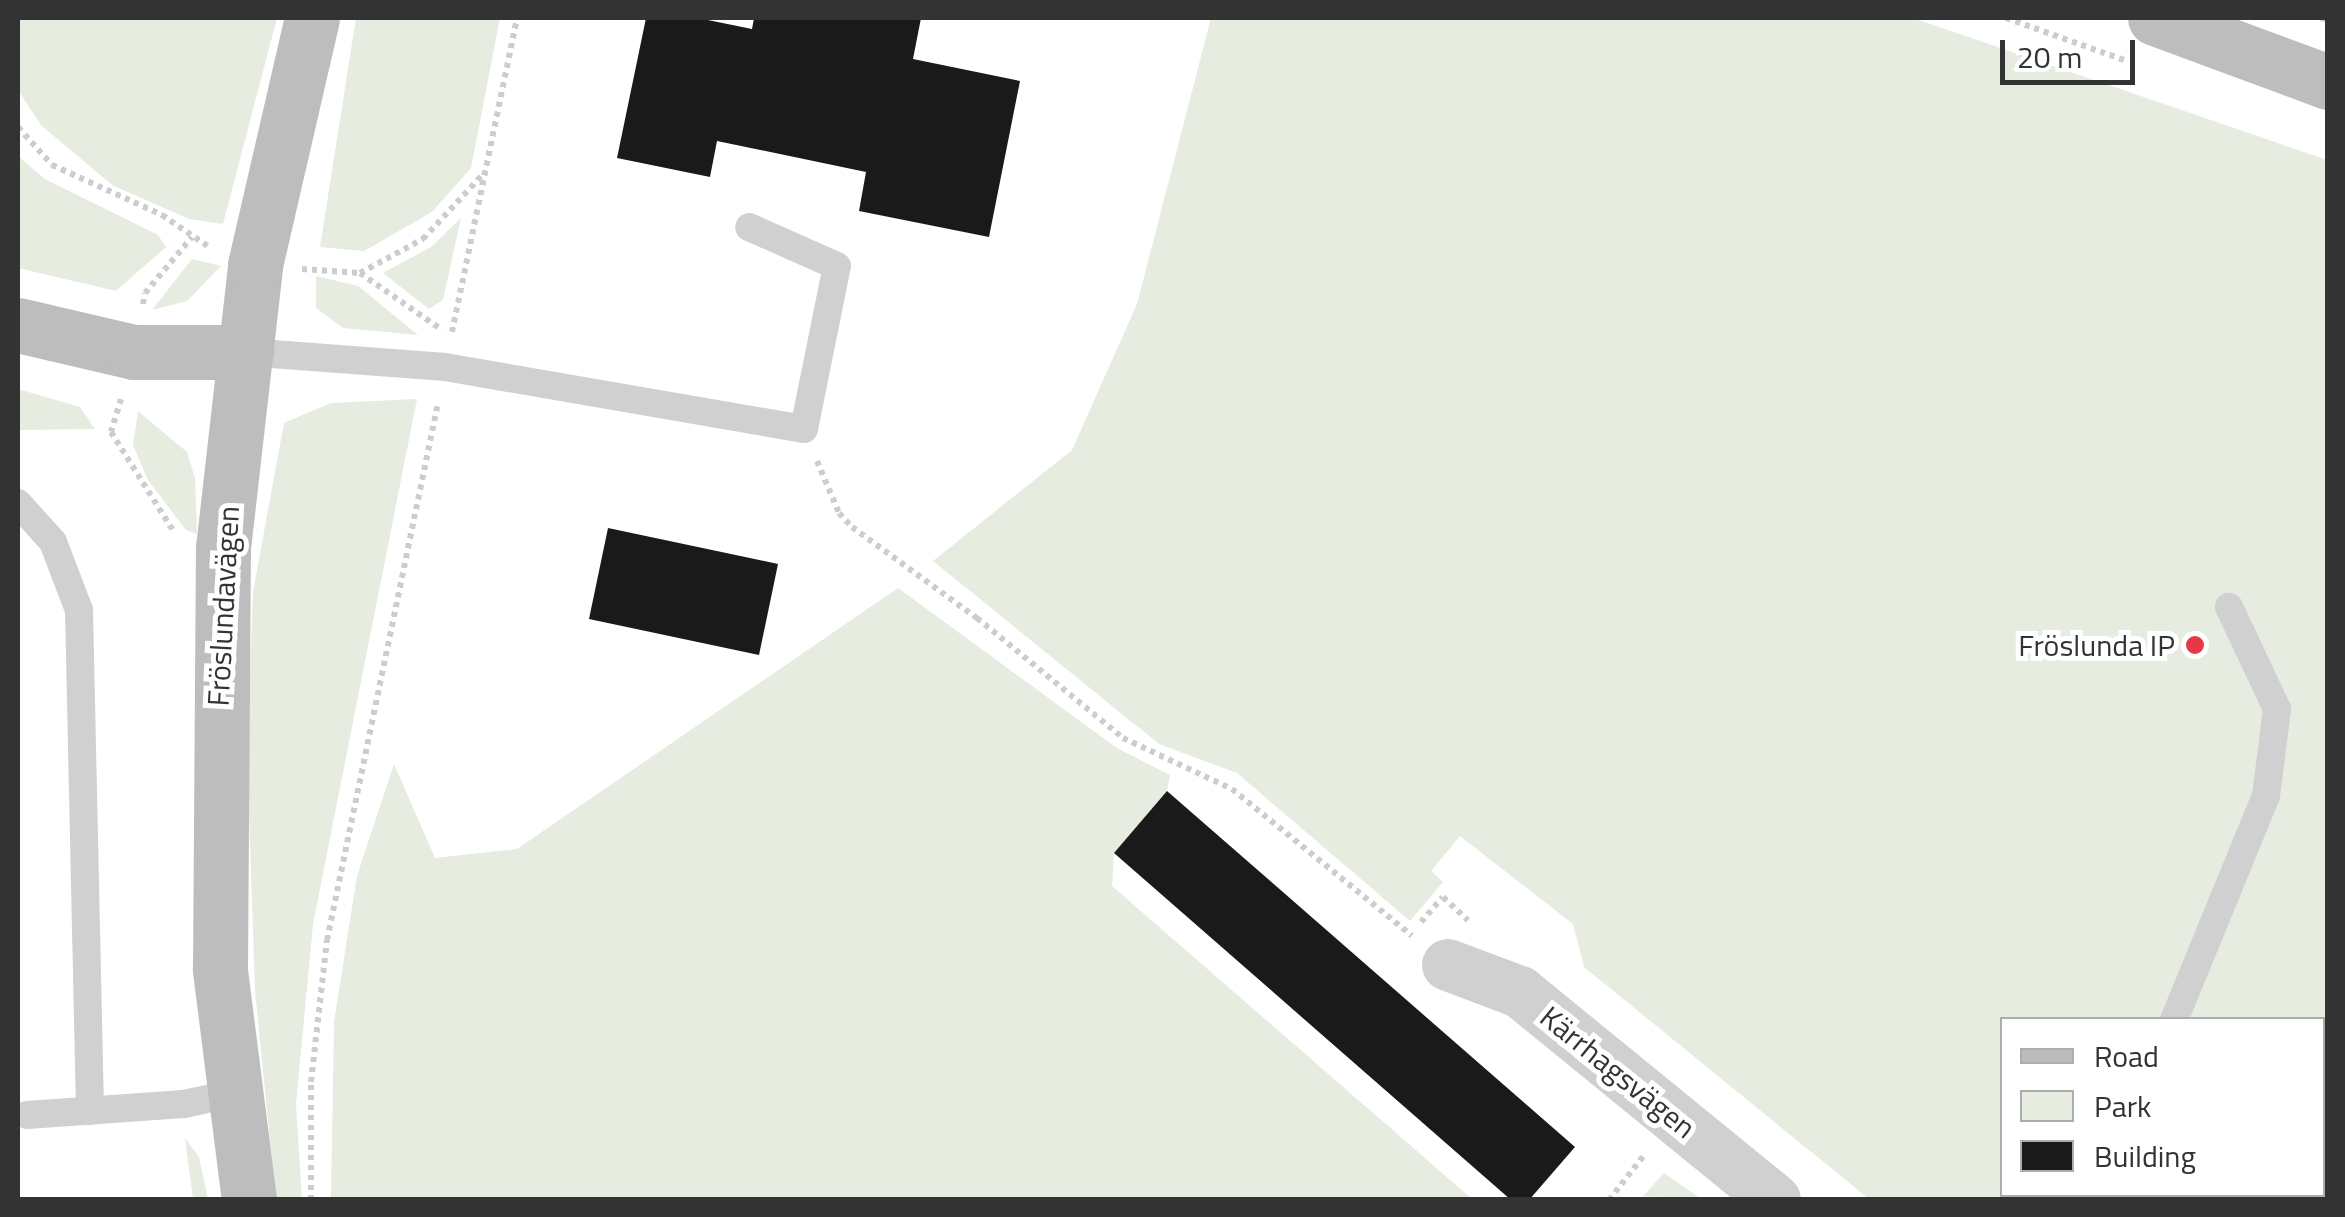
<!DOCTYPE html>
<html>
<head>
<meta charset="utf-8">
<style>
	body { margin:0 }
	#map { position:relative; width:2345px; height:1217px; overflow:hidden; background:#fff; font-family:"Titillium Web",sans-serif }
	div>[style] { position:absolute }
	.green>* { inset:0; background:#e6ecdf }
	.building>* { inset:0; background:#1a1a1a }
	.path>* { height:6px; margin-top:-3px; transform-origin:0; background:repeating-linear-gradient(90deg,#cdcdcd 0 5px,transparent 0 10px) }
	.lane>* { height:28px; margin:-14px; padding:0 14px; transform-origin:14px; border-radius:14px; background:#d0d0d0 }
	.street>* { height:52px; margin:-26px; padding:0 26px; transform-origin:26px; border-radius:26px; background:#d0d0d0 }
	.secondary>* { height:55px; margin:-27.5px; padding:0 27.5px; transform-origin:27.5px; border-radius:27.5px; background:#bdbdbd }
	.dots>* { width:28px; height:28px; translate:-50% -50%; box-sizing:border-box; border:5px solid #fff; border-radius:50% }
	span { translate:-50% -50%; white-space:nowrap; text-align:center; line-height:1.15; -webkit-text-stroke:10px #fff; paint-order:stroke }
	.street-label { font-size:30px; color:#333 }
	.poi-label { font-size:30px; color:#333 }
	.right { translate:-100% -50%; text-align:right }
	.frame { position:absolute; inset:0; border:20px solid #333; pointer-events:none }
	.legend { position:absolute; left:2000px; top:1017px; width:325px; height:180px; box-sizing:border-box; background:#fff; border:2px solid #adadad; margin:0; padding:12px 18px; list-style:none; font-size:30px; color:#333 }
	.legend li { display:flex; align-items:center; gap:20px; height:50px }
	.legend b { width:50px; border:2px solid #adadad }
	.scale { position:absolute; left:2000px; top:40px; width:135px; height:45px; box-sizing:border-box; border:5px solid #333; border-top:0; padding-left:12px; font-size:30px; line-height:35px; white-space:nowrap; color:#333; -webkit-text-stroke:8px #fff; paint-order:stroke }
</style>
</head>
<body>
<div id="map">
	<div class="green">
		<i style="clip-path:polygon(18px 18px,277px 18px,223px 224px,189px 219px,112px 185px,41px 125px,18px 90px)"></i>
		<i style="clip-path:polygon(356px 18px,500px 18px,471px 168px,432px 212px,364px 251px,320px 247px)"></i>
		<i style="clip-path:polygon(evenodd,1211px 18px,1913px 18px,2327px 160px,2327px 1199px,1869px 1199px,1584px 967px,1573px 924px,1460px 836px,1431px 871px,1443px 882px,1410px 921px,1237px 773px,1159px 744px,933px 561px,1072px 450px,1137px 304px,1211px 18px,2002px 1020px,2322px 1020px,2322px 1194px,2002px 1194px,2002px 1020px)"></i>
		<i style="clip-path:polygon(18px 156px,45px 179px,158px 235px,166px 247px,116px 291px,18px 268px)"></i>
		<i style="clip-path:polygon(461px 218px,443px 300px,429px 309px,383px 273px,431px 247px)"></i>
		<i style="clip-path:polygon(192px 259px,221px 266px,187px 301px,152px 310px)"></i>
		<i style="clip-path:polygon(316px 276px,358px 286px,418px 335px,343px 328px,316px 308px)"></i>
		<i style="clip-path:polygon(18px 389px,80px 407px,95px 429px,18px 430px)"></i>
		<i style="clip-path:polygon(417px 399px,313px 924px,296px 1104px,302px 1199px,276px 1200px,255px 991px,247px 754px,253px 592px,284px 423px,331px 403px)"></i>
		<i style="clip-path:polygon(138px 411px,187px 452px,195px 478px,197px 534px,186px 530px,148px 480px,133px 445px)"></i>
		<i style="clip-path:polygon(898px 588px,1117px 748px,1170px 775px,1167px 791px,1114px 853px,1112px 886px,1472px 1199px,331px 1200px,334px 1022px,357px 876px,394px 764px,435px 858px,517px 849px)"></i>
		<i style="clip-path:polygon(185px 1138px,199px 1157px,208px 1199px,193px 1199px)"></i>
		<i style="clip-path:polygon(1664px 1173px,1701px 1199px,1643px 1196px)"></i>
	</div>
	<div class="building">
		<i style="clip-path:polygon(646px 18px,698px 18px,752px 29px,754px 18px,921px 18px,913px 59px,1020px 81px,989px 237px,859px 211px,866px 172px,717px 141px,710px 177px,617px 158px)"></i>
		<i style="clip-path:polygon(608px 528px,778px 564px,759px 655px,589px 619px)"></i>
		<i style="clip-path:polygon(1167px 791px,1575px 1147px,1529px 1200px,1511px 1200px,1114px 853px)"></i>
	</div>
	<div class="path">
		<i style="left:2006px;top:18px;width:128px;rotate:19.6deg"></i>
		<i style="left:2321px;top:18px;width:7px;rotate:16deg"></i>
		<i style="left:18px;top:127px;width:51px;rotate:48.2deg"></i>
		<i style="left:52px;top:165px;width:121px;rotate:24.4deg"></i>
		<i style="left:162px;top:215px;width:57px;rotate:34.2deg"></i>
		<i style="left:302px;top:269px;width:58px;rotate:3.9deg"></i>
		<i style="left:360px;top:273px;width:100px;rotate:34.8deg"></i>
		<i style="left:360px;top:273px;width:72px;rotate:-28.4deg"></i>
		<i style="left:423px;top:239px;width:91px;rotate:-47.2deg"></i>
		<i style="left:143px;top:304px;width:11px;rotate:-80deg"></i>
		<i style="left:145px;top:293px;width:73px;rotate:-50deg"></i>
		<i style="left:452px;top:332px;width:321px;rotate:-78.3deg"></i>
		<i style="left:121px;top:399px;width:34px;rotate:107deg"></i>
		<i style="left:111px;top:432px;width:118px;rotate:57.8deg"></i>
		<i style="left:817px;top:461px;width:56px;rotate:67.1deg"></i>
		<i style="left:839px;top:513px;width:19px;rotate:47deg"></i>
		<i style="left:852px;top:527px;width:155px;rotate:36.1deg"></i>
		<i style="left:977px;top:618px;width:189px;rotate:39.4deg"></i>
		<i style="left:1123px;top:738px;width:120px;rotate:25.1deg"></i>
		<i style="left:1232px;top:789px;width:232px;rotate:39.2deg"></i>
		<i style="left:1421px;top:922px;width:33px;rotate:-49deg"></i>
		<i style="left:1443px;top:897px;width:34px;rotate:43deg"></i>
		<i style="left:311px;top:1200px;width:118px;rotate:-90deg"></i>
		<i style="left:311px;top:1082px;width:143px;rotate:-83.6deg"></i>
		<i style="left:327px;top:940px;width:548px;rotate:-78.32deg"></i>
		<i style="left:1609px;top:1200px;width:58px;rotate:-52deg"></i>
	</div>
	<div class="lane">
		<i style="left:246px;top:352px;width:200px;rotate:4.3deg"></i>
		<i style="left:445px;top:367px;width:364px;rotate:9.8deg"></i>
		<i style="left:804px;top:429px;width:166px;rotate:-78.6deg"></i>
		<i style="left:837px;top:266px;width:96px;rotate:-156.1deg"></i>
		<i style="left:18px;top:503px;width:52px;rotate:48.1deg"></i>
		<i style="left:53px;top:542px;width:73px;rotate:69.1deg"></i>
		<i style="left:79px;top:610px;width:501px;rotate:88.74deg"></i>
		<i style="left:2174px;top:1020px;width:242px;rotate:-67.7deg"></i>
		<i style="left:2266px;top:796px;width:88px;rotate:-82.8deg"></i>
		<i style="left:2277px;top:709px;width:113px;rotate:-115.2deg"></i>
		<i style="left:27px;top:1115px;width:157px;rotate:-4deg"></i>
		<i style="left:184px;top:1104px;width:51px;rotate:-12.4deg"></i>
		<i style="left:2175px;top:1194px;width:7px;rotate:63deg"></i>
	</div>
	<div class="street">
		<i style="left:1448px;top:965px;width:77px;rotate:20.6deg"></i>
		<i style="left:1520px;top:992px;width:329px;rotate:39.2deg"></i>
	</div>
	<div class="secondary">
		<i style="left:2155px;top:18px;width:184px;rotate:20.3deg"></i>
		<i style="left:18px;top:325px;width:119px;rotate:13.1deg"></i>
		<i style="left:134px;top:352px;width:112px"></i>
		<i style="left:249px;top:1200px;width:233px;rotate:-97.2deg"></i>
		<i style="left:220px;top:969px;width:421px;rotate:-89.6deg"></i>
		<i style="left:223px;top:548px;width:285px;rotate:-83.5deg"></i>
		<i style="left:255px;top:265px;width:253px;rotate:-77deg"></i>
	</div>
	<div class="dots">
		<i style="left:2195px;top:645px;background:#e63946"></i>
	</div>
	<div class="street-label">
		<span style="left:223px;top:606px;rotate:-87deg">Fröslundavägen</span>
		<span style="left:1618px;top:1072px;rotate:39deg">Kärrhagsvägen</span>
	</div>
	<div class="poi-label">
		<span class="right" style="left:2175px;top:645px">Fröslunda IP</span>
	</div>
	<div class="frame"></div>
	<ul class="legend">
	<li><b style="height:12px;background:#bdbdbd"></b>Road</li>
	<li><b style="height:28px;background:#e6ecdf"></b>Park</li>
	<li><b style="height:28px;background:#1a1a1a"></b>Building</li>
	</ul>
	<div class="scale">20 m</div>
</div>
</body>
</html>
